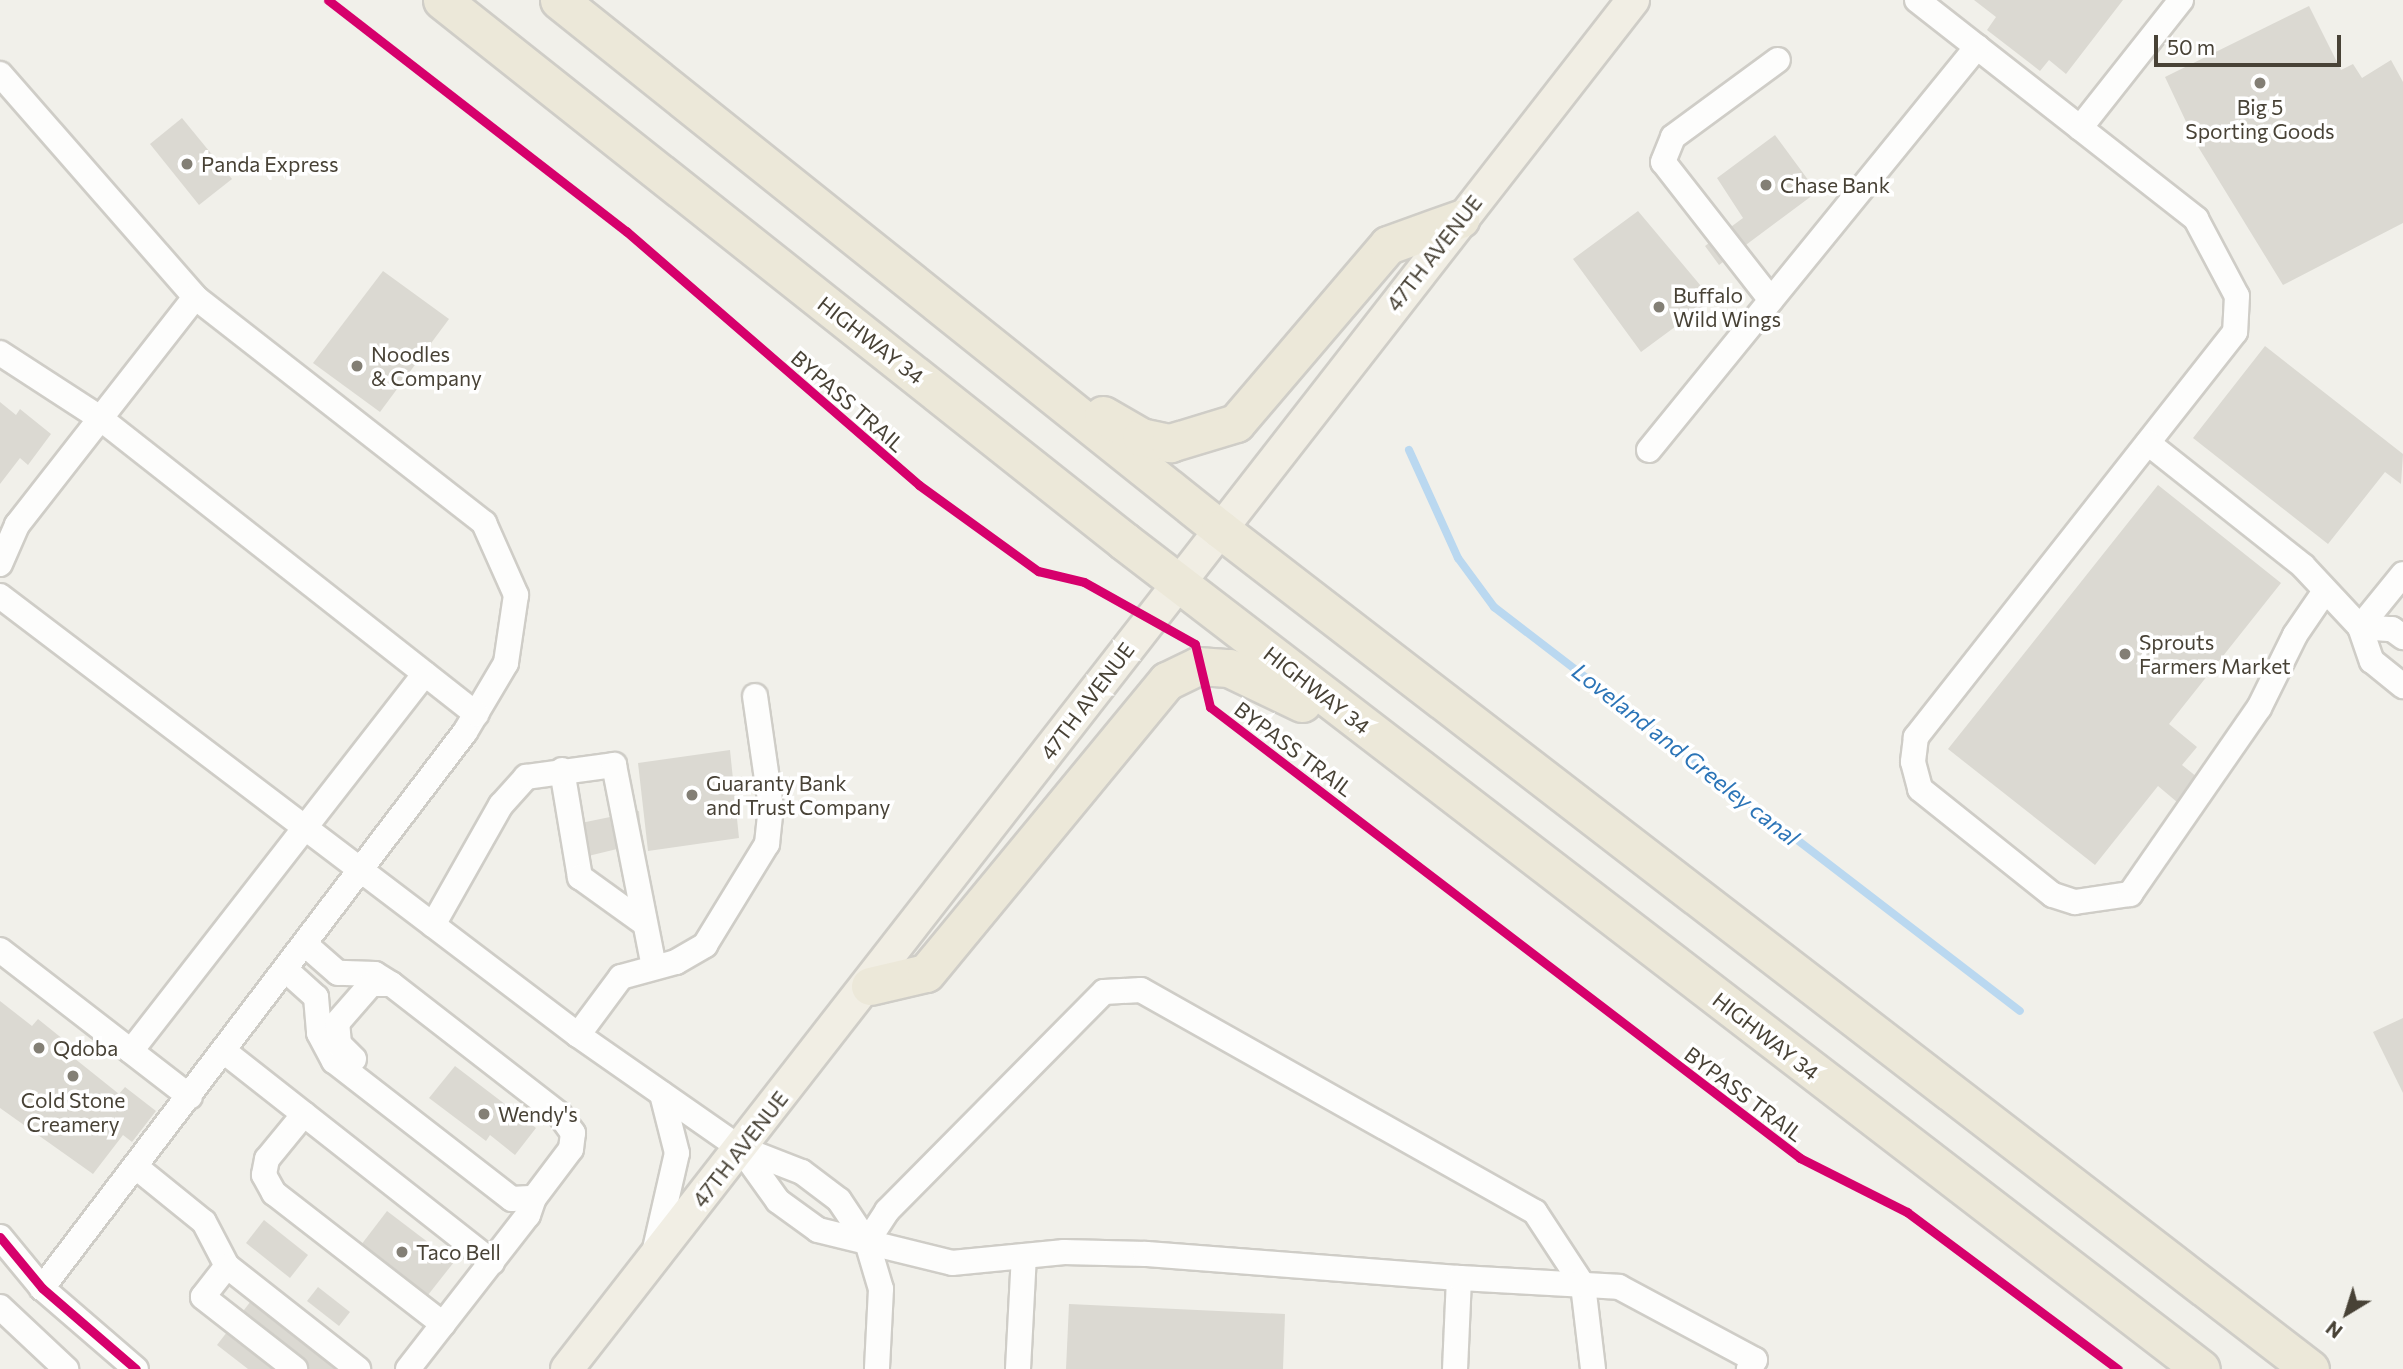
<!DOCTYPE html>
<html>
<head>
<meta charset="utf-8">
<style>
	body { margin:0 }
	#map { position:relative; width:2403px; height:1369px; overflow:hidden; background:#f1f0ea; font-family:Commissioner,sans-serif }
	div>[style] { position:absolute }
	.stream>* { height:8px; margin:-4px; padding:0 4px; transform-origin:4px; border-radius:4px; background:#bad8f0 }
	.building>* { inset:0; background:#dbd9d2 }
	.roads { filter:drop-shadow(2px 0 #cfcdc7) drop-shadow(-2px 0 #cfcdc7) drop-shadow(0 2px #cfcdc7) drop-shadow(0 -2px #cfcdc7) }
	.minor>* { height:24px; margin:-12px; padding:0 12px; transform-origin:12px; border-radius:12px; background:#fdfdfc }
	.major>* { height:32px; margin:-16px; padding:0 16px; transform-origin:16px; border-radius:16px; background:#f1eee4 }
	.highway>* { height:37px; margin:-18.5px; padding:0 18.5px; transform-origin:18.5px; border-radius:18.5px; background:#ece8d9 }
	.cycleway>* { height:9px; margin:-4.5px; padding:0 4.5px; transform-origin:4.5px; border-radius:4.5px; background:#d6006c }
	.dots>* { width:19px; height:19px; translate:-50% -50%; box-sizing:border-box; border:4px solid #fff; border-radius:50% }
	span { translate:-50% -50%; white-space:nowrap; text-align:center; line-height:1.15; -webkit-text-stroke:7px #fff; paint-order:stroke }
	.poi-label { font-size:21px; color:#484236 }
	.left { translate:0 -50%; text-align:left }
	.street-label { font-size:21px; color:#484236 }
	.water-label { font-size:23px; color:#2b74b7; font-style:italic }
	.north { position:absolute; left:2312px; top:1278px; width:70px; height:70px; -webkit-text-stroke:5px #fff; paint-order:stroke; rotate:218deg; font-size:19px; font-weight:700; line-height:28px; text-align:center; color:#484236 }
	.north::after { content:''; display:block; margin:auto; width:24px; height:32px; background:#484236; clip-path:polygon(50% 0,100% 100%,50% 72%,0 100%) }
	.scale { position:absolute; left:2154px; top:35px; width:187px; height:32px; box-sizing:border-box; border:4px solid #484236; border-top:0; padding-left:9px; font-size:21px; line-height:24px; white-space:nowrap; color:#484236; -webkit-text-stroke:5px #fff; paint-order:stroke }
</style>
</head>
<body>
<div id="map">
	<div class="stream">
		<i style="left:1409px;top:450px;width:119px;rotate:65.6deg"></i>
		<i style="left:1458px;top:558px;width:61px;rotate:53.7deg"></i>
		<i style="left:1494px;top:607px;width:663px;rotate:37.53deg"></i>
	</div>
	<div class="building">
		<i style="clip-path:polygon(1974px 0,2123px 0,2066px 74px,2049px 60px,2040px 71px,1987px 30px,1996px 17px)"></i>
		<i style="clip-path:polygon(2309px 6px,2341px 70px,2353px 64px,2362px 78px,2391px 60px,2403px 82px,2403px 223px,2283px 285px,2197px 145px,2165px 77px)"></i>
		<i style="clip-path:polygon(182px 118px,232px 179px,199px 205px,150px 144px)"></i>
		<i style="clip-path:polygon(1775px 135px,1817px 192px,1719px 265px,1705px 246px,1743px 218px,1717px 178px)"></i>
		<i style="clip-path:polygon(1638px 211px,1706px 292px,1700px 296px,1706px 304px,1641px 352px,1573px 259px)"></i>
		<i style="clip-path:polygon(383px 271px,449px 319px,380px 412px,313px 363px)"></i>
		<i style="clip-path:polygon(2265px 346px,2403px 454px,2401px 484px,2385px 472px,2328px 544px,2193px 438px)"></i>
		<i style="clip-path:polygon(0 402px,16px 415px,20px 409px,51px 434px,28px 465px,20px 458px,0 484px)"></i>
		<i style="clip-path:polygon(2158px 485px,2281px 583px,2169px 724px,2197px 747px,2182px 765px,2197px 777px,2177px 802px,2158px 786px,2095px 865px,1948px 749px)"></i>
		<i style="clip-path:polygon(730px 750px,739px 838px,648px 851px,638px 763px)"></i>
		<i style="clip-path:polygon(639px 811px,642px 843px,584px 857px,581px 823px)"></i>
		<i style="clip-path:polygon(0 1001px,32px 1026px,38px 1019px,69px 1044px,64px 1050px,119px 1094px,125px 1087px,156px 1111px,132px 1142px,123px 1135px,93px 1174px,0 1108px)"></i>
		<i style="clip-path:polygon(2403px 1018px,2403px 1093px,2373px 1032px)"></i>
		<i style="clip-path:polygon(455px 1066px,536px 1128px,515px 1155px,490px 1135px,486px 1141px,429px 1098px)"></i>
		<i style="clip-path:polygon(387px 1211px,454px 1262px,428px 1295px,361px 1245px)"></i>
		<i style="clip-path:polygon(264px 1220px,308px 1255px,290px 1278px,246px 1243px)"></i>
		<i style="clip-path:polygon(318px 1287px,350px 1312px,339px 1326px,307px 1301px)"></i>
		<i style="clip-path:polygon(254px 1297px,345px 1369px,248px 1369px,217px 1345px)"></i>
		<i style="clip-path:polygon(1069px 1304px,1285px 1314px,1283px 1369px,1066px 1369px)"></i>
	</div>
	<div class="roads">
		<div class="minor">
			<i style="left:1917px;top:0;width:355px;rotate:38.1deg"></i>
			<i style="left:2196px;top:219px;width:87px;rotate:62deg"></i>
			<i style="left:2237px;top:296px;width:36px;rotate:93deg"></i>
			<i style="left:2235px;top:332px;width:516px;rotate:128.23deg"></i>
			<i style="left:1916px;top:737px;width:25px;rotate:97deg"></i>
			<i style="left:1913px;top:762px;width:28px;rotate:75deg"></i>
			<i style="left:1920px;top:789px;width:170px;rotate:38.6deg"></i>
			<i style="left:2053px;top:895px;width:23px;rotate:18deg"></i>
			<i style="left:2075px;top:902px;width:56px;rotate:-8.3deg"></i>
			<i style="left:2130px;top:894px;width:226px;rotate:-55.3deg"></i>
			<i style="left:2259px;top:708px;width:81px;rotate:-63.7deg"></i>
			<i style="left:2295px;top:635px;width:50px;rotate:-55.7deg"></i>
			<i style="left:0;top:74px;width:296px;rotate:48.8deg"></i>
			<i style="left:195px;top:297px;width:367px;rotate:38deg"></i>
			<i style="left:484px;top:523px;width:79px;rotate:66deg"></i>
			<i style="left:516px;top:595px;width:69px;rotate:98.4deg"></i>
			<i style="left:506px;top:663px;width:80px;rotate:120.7deg"></i>
			<i style="left:465px;top:732px;width:699px;rotate:127.26deg"></i>
			<i style="left:2080px;top:128px;width:163px;rotate:-51.7deg"></i>
			<i style="left:1771px;top:300px;width:175px;rotate:-128deg"></i>
			<i style="left:1663px;top:162px;width:27px;rotate:-68deg"></i>
			<i style="left:1673px;top:137px;width:130px;rotate:-36.3deg"></i>
			<i style="left:0;top:353px;width:119px;rotate:33deg"></i>
			<i style="left:100px;top:418px;width:479px;rotate:38.2deg"></i>
			<i style="left:2148px;top:443px;width:198px;rotate:38.4deg"></i>
			<i style="left:2303px;top:566px;width:83px;rotate:46.9deg"></i>
			<i style="left:2360px;top:627px;width:36px;rotate:71deg"></i>
			<i style="left:2372px;top:661px;width:40px;rotate:39deg"></i>
			<i style="left:1649px;top:450px;width:520px;rotate:-50.86deg"></i>
			<i style="left:0;top:564px;width:43px;rotate:-66.4deg"></i>
			<i style="left:17px;top:525px;width:289px;rotate:-52deg"></i>
			<i style="left:0;top:596px;width:726px;rotate:37.22deg"></i>
			<i style="left:578px;top:1035px;width:198px;rotate:34.9deg"></i>
			<i style="left:740px;top:1148px;width:66px;rotate:21.2deg"></i>
			<i style="left:802px;top:1172px;width:46px;rotate:37.1deg"></i>
			<i style="left:839px;top:1200px;width:50px;rotate:56.3deg"></i>
			<i style="left:867px;top:1242px;width:49px;rotate:73.4deg"></i>
			<i style="left:881px;top:1289px;width:80px;rotate:92.9deg"></i>
			<i style="left:2360px;top:627px;width:68px;rotate:-50.9deg"></i>
			<i style="left:2360px;top:627px;width:32px;rotate:4deg"></i>
			<i style="left:2392px;top:629px;width:14px;rotate:36deg"></i>
			<i style="left:562px;top:770px;width:109px;rotate:80.5deg"></i>
			<i style="left:580px;top:877px;width:75px;rotate:35.8deg"></i>
			<i style="left:433px;top:925px;width:138px;rotate:-60.5deg"></i>
			<i style="left:501px;top:805px;width:38px;rotate:-48deg"></i>
			<i style="left:526px;top:777px;width:89px;rotate:-7.8deg"></i>
			<i style="left:614px;top:765px;width:206px;rotate:78.8deg"></i>
			<i style="left:0;top:950px;width:240px;rotate:37.7deg"></i>
			<i style="left:287px;top:971px;width:39px;rotate:42deg"></i>
			<i style="left:316px;top:997px;width:36px;rotate:85deg"></i>
			<i style="left:319px;top:1033px;width:32px;rotate:62deg"></i>
			<i style="left:334px;top:1061px;width:225px;rotate:37.8deg"></i>
			<i style="left:512px;top:1199px;width:22px;rotate:-3deg"></i>
			<i style="left:534px;top:1198px;width:61px;rotate:-52.9deg"></i>
			<i style="left:571px;top:1149px;width:16px;rotate:-83deg"></i>
			<i style="left:573px;top:1133px;width:22px;rotate:-126deg"></i>
			<i style="left:560px;top:1115px;width:214px;rotate:-142.2deg"></i>
			<i style="left:391px;top:984px;width:19px;rotate:-148deg"></i>
			<i style="left:375px;top:974px;width:37px;rotate:-178deg"></i>
			<i style="left:338px;top:973px;width:41px;rotate:-138.9deg"></i>
			<i style="left:578px;top:1035px;width:72px;rotate:-53.4deg"></i>
			<i style="left:621px;top:977px;width:57px;rotate:-15.3deg"></i>
			<i style="left:676px;top:962px;width:34px;rotate:-30deg"></i>
			<i style="left:705px;top:945px;width:119px;rotate:-58.5deg"></i>
			<i style="left:767px;top:844px;width:37px;rotate:-84deg"></i>
			<i style="left:771px;top:807px;width:112px;rotate:-98.2deg"></i>
			<i style="left:131px;top:1051px;width:478px;rotate:-52.1deg"></i>
			<i style="left:225px;top:1052px;width:340px;rotate:38.2deg"></i>
			<i style="left:354px;top:1059px;width:21px;rotate:-135deg"></i>
			<i style="left:339px;top:1044px;width:21px;rotate:-95deg"></i>
			<i style="left:337px;top:1023px;width:52px;rotate:-48.9deg"></i>
			<i style="left:371px;top:984px;width:20px"></i>
			<i style="left:304px;top:1114px;width:58px;rotate:129.4deg"></i>
			<i style="left:267px;top:1159px;width:16px;rotate:101deg"></i>
			<i style="left:264px;top:1175px;width:21px;rotate:61deg"></i>
			<i style="left:274px;top:1193px;width:214px;rotate:37.8deg"></i>
			<i style="left:740px;top:1148px;width:65px;rotate:54.4deg"></i>
			<i style="left:778px;top:1201px;width:49px;rotate:35.9deg"></i>
			<i style="left:818px;top:1230px;width:138px;rotate:13.8deg"></i>
			<i style="left:952px;top:1263px;width:113px;rotate:-5.6deg"></i>
			<i style="left:1064px;top:1252px;width:82px;rotate:1.4deg"></i>
			<i style="left:1146px;top:1254px;width:314px;rotate:4.4deg"></i>
			<i style="left:1459px;top:1278px;width:91px;rotate:92.5deg"></i>
			<i style="left:136px;top:1167px;width:87px;rotate:39deg"></i>
			<i style="left:204px;top:1222px;width:50px;rotate:62.4deg"></i>
			<i style="left:227px;top:1266px;width:167px;rotate:38.2deg"></i>
			<i style="left:0;top:1237px;width:66px;rotate:50.5deg"></i>
			<i style="left:42px;top:1288px;width:124px;rotate:40.8deg"></i>
			<i style="left:867px;top:1242px;width:37px;rotate:-57deg"></i>
			<i style="left:887px;top:1211px;width:308px;rotate:-45.3deg"></i>
			<i style="left:1104px;top:992px;width:37px;rotate:-3deg"></i>
			<i style="left:1141px;top:990px;width:452px;rotate:29.4deg"></i>
			<i style="left:1535px;top:1212px;width:87px;rotate:56.7deg"></i>
			<i style="left:1583px;top:1285px;width:85px;rotate:83.2deg"></i>
			<i style="left:655px;top:1249px;width:98px;rotate:-77.1deg"></i>
			<i style="left:677px;top:1153px;width:61px;rotate:-104.3deg"></i>
			<i style="left:227px;top:1266px;width:39px;rotate:128deg"></i>
			<i style="left:203px;top:1297px;width:117px;rotate:38deg"></i>
			<i style="left:1459px;top:1278px;width:160px;rotate:3.2deg"></i>
			<i style="left:1619px;top:1287px;width:154px;rotate:28.2deg"></i>
			<i style="left:1755px;top:1360px;width:11px;rotate:124deg"></i>
			<i style="left:0;top:1307px;width:91px;rotate:43.2deg"></i>
			<i style="left:408px;top:1369px;width:195px;rotate:-52.1deg"></i>
			<i style="left:528px;top:1215px;width:18px;rotate:-71deg"></i>
			<i style="left:1018px;top:1369px;width:113px;rotate:-87deg"></i>
		</div>
		<div class="major">
			<i style="left:567px;top:1369px;width:1735px;rotate:-52.09deg"></i>
		</div>
		<div class="highway">
			<i style="left:442px;top:0;width:871px;rotate:38.42deg"></i>
			<i style="left:1124px;top:541px;width:1358px;rotate:37.55deg"></i>
			<i style="left:559px;top:0;width:847px;rotate:38.67deg"></i>
			<i style="left:1220px;top:529px;width:1376px;rotate:37.62deg"></i>
			<i style="left:1103px;top:415px;width:44px;rotate:30.1deg"></i>
			<i style="left:1141px;top:437px;width:30px;rotate:12deg"></i>
			<i style="left:1170px;top:443px;width:69px;rotate:-16.9deg"></i>
			<i style="left:1236px;top:423px;width:234px;rotate:-49.5deg"></i>
			<i style="left:1388px;top:245px;width:77px;rotate:-19.9deg"></i>
			<i style="left:870px;top:986px;width:57px;rotate:-13.1deg"></i>
			<i style="left:926px;top:973px;width:379px;rotate:-50.5deg"></i>
			<i style="left:1167px;top:681px;width:34px;rotate:-26deg"></i>
			<i style="left:1198px;top:666px;width:31px;rotate:4deg"></i>
			<i style="left:1229px;top:668px;width:81px;rotate:25.6deg"></i>
		</div>
	</div>
	<div class="cycleway">
		<i style="left:328px;top:0;width:377px;rotate:37.8deg"></i>
		<i style="left:626px;top:231px;width:388px;rotate:40.9deg"></i>
		<i style="left:919px;top:485px;width:147px;rotate:35.9deg"></i>
		<i style="left:1038px;top:571px;width:47px;rotate:13.4deg"></i>
		<i style="left:1084px;top:582px;width:127px;rotate:29.2deg"></i>
		<i style="left:1195px;top:644px;width:65px;rotate:76.6deg"></i>
		<i style="left:1210px;top:707px;width:743px;rotate:37.39deg"></i>
		<i style="left:1800px;top:1158px;width:120px;rotate:26.8deg"></i>
		<i style="left:1907px;top:1212px;width:263px;rotate:36.7deg"></i>
		<i style="left:0;top:1237px;width:66px;rotate:50.5deg"></i>
		<i style="left:42px;top:1288px;width:124px;rotate:40.8deg"></i>
	</div>
	<div class="dots">
		<i style="left:2260px;top:83px;background:#837f75"></i>
		<i style="left:187px;top:164px;background:#837f75"></i>
		<i style="left:1766px;top:185px;background:#837f75"></i>
		<i style="left:1659px;top:307px;background:#837f75"></i>
		<i style="left:357px;top:366px;background:#837f75"></i>
		<i style="left:2125px;top:654px;background:#837f75"></i>
		<i style="left:692px;top:795px;background:#837f75"></i>
		<i style="left:39px;top:1048px;background:#837f75"></i>
		<i style="left:73px;top:1076px;background:#837f75"></i>
		<i style="left:484px;top:1114px;background:#837f75"></i>
		<i style="left:402px;top:1252px;background:#837f75"></i>
	</div>
	<div class="poi-label">
		<span style="left:2260px;top:119px">Big 5<br>Sporting Goods</span>
		<span class="left" style="left:201px;top:164px">Panda Express</span>
		<span class="left" style="left:1780px;top:185px">Chase Bank</span>
		<span class="left" style="left:1673px;top:307px">Buffalo<br>Wild Wings</span>
		<span class="left" style="left:371px;top:366px">Noodles<br>&amp; Company</span>
		<span class="left" style="left:2139px;top:654px">Sprouts<br>Farmers Market</span>
		<span class="left" style="left:706px;top:795px">Guaranty Bank<br>and Trust Company</span>
		<span class="left" style="left:53px;top:1048px">Qdoba</span>
		<span style="left:73px;top:1112px">Cold Stone<br>Creamery</span>
		<span class="left" style="left:498px;top:1114px">Wendy's</span>
		<span class="left" style="left:416px;top:1252px">Taco Bell</span>
	</div>
	<div class="street-label">
		<span style="left:1434px;top:253px;rotate:-52deg">47TH AVENUE</span>
		<span style="left:871px;top:340px;rotate:38deg">HIGHWAY 34</span>
		<span style="left:848px;top:401px;rotate:41deg">BYPASS TRAIL</span>
		<span style="left:1317px;top:690px;rotate:38deg">HIGHWAY 34</span>
		<span style="left:1087px;top:701px;rotate:-53deg">47TH AVENUE</span>
		<span style="left:1294px;top:749px;rotate:37deg">BYPASS TRAIL</span>
		<span style="left:1766px;top:1036px;rotate:38deg">HIGHWAY 34</span>
		<span style="left:1744px;top:1094px;rotate:37deg">BYPASS TRAIL</span>
		<span style="left:740px;top:1149px;rotate:-52deg">47TH AVENUE</span>
	</div>
	<div class="water-label">
		<span style="left:1686px;top:754px;rotate:38deg">Loveland and Greeley canal</span>
	</div>
	<div class="north">N</div>
	<div class="scale">50 m</div>
</div>
</body>
</html>
